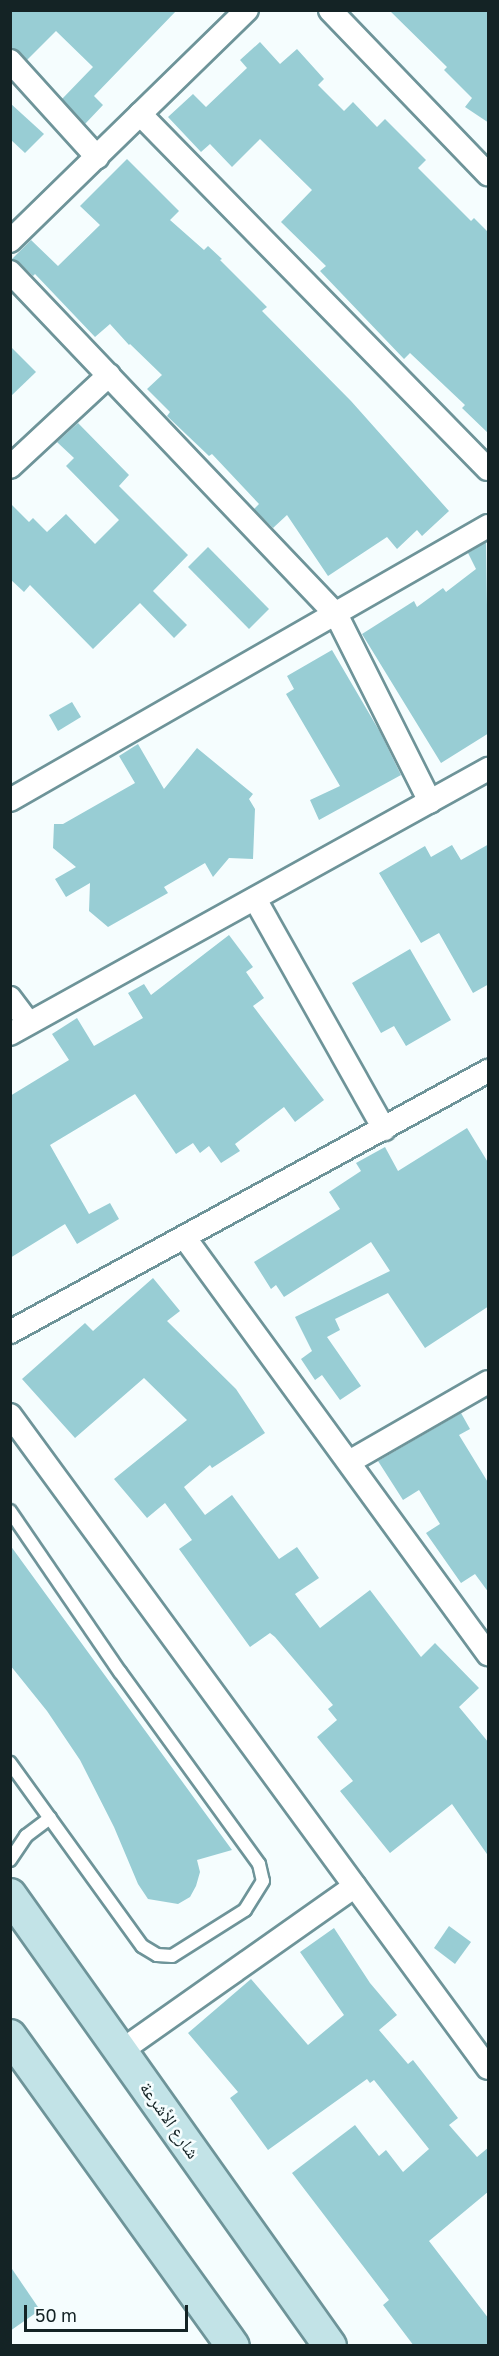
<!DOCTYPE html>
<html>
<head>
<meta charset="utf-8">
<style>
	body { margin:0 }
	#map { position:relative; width:499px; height:2356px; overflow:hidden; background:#f5fdfe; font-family:"Golos Text","Noto Naskh Arabic",sans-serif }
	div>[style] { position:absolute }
	.building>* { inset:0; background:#98cdd4 }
	.roads { filter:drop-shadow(2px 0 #6e9499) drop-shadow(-2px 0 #6e9499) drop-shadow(0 2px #6e9499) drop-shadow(0 -2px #6e9499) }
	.lane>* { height:12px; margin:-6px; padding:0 6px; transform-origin:6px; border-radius:6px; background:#fff }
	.street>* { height:22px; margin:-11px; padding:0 11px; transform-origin:11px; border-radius:11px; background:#fff }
	.secondary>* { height:32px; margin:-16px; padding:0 16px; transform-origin:16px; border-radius:16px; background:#c2e3e7 }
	span { translate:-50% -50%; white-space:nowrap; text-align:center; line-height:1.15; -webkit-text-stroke:5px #f5fdfe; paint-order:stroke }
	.street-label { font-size:18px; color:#142325 }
	.frame { position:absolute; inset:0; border:12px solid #142325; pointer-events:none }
	.scale { position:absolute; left:24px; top:2305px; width:164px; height:27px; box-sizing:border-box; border:3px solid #142325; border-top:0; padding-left:8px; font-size:18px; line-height:21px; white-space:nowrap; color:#142325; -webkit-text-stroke:4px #f5fdfe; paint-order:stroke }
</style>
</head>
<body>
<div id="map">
	<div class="building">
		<i style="clip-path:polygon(10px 10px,177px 10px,94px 96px,103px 105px,85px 124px,62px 99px,93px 67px,56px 31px,27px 60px,20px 52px,10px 48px)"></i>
		<i style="clip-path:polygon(389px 10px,489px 10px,489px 123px,465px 107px,472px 98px,444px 70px,447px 67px)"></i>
		<i style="clip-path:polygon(260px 42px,280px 64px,297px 49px,324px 79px,318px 85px,344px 111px,353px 102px,377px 127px,385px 119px,426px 160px,418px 168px,471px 221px,474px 218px,489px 233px,489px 434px,462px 408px,465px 405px,410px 353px,404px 359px,320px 271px,326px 266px,281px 222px,312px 190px,260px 139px,232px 167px,210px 144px,201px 152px,168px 117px,193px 94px,206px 107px,247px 68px,240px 60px)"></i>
		<i style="clip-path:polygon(10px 103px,44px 134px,25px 153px,10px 139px)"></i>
		<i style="clip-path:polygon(127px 159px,179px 211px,170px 220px,204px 250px,208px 246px,222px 259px,220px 260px,267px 307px,262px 311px,351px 401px,449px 511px,422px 536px,417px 530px,397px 549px,387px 537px,328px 576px,287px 515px,273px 528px,254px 509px,259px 504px,212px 454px,209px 456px,167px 416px,170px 412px,147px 389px,162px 375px,130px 344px,129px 345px,110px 324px,95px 337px,35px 274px,33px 276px,20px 263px,12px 259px,31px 240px,58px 266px,100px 225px,80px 206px)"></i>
		<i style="clip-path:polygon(10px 346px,36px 372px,10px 397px)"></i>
		<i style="clip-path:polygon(78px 423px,129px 475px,119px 486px,188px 555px,153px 591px,187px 625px,174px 638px,140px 603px,93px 649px,30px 585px,24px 592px,10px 579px,10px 503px,29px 522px,33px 518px,47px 532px,66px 514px,95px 544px,119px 520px,66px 466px,74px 458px,57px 442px)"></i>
		<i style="clip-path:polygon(486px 542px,489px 733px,441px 763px,362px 634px,414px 601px,417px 607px,443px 588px,446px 592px,476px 569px,468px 553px)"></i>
		<i style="clip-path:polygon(208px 547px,269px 609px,249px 629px,188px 567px)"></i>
		<i style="clip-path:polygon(332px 650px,380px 732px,401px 775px,319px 820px,310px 800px,340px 786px,286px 694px,294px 689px,287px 676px)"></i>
		<i style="clip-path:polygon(72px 702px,81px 717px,58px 731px,49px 715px)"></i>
		<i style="clip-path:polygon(138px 744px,164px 789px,197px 748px,253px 794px,249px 799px,255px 809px,253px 859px,229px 858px,213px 877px,205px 863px,164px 887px,168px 893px,108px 927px,89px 911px,90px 883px,66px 897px,55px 879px,76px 867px,53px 848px,54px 824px,63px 824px,135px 783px,119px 756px)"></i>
		<i style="clip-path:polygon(489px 844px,489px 984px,473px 993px,439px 933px,421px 943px,379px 873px,425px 846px,431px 857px,452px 845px,461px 860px)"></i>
		<i style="clip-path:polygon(229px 935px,253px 967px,246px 972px,264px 998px,253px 1006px,324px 1100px,295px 1122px,284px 1107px,235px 1144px,240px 1151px,221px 1163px,209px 1146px,200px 1153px,193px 1143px,176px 1154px,135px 1094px,50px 1145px,89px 1214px,110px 1203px,119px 1219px,77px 1244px,65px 1224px,10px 1258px,10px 1096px,69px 1060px,52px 1034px,77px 1018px,94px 1046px,143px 1018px,128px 993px,144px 984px,151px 995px)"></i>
		<i style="clip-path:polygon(410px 949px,451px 1020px,406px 1046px,394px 1026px,381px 1033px,352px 983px)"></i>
		<i style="clip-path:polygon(467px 1128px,489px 1164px,489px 1306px,425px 1348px,388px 1293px,335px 1319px,340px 1330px,327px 1337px,361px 1386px,340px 1400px,322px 1375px,315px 1380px,301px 1359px,312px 1351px,295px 1317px,390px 1271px,371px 1242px,284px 1297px,276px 1285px,271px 1289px,254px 1262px,340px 1209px,329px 1192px,361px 1171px,356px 1163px,385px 1147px,398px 1171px)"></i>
		<i style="clip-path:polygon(153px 1278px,180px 1311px,167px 1321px,236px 1389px,265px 1433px,212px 1468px,210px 1465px,184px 1487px,205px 1515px,232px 1495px,279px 1559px,297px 1547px,319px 1578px,295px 1594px,320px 1628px,370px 1590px,421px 1657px,435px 1643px,479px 1688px,459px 1707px,489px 1743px,489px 1857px,452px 1804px,390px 1853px,340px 1791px,353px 1781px,317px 1737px,337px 1720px,328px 1709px,333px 1705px,275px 1637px,270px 1633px,250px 1647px,179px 1549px,192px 1540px,165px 1503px,147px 1518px,114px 1479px,187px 1420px,144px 1378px,75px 1438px,22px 1379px,85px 1323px,93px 1331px)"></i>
		<i style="clip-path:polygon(461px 1413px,470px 1429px,459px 1435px,489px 1484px,489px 1593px,475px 1574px,461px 1583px,426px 1533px,440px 1524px,419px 1490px,403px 1500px,378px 1461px)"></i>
		<i style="clip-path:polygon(10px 1545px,232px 1850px,197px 1860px,200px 1872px,196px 1886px,190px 1897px,178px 1904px,148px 1899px,138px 1884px,114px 1827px,80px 1760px,47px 1711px,10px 1665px)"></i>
		<i style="clip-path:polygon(449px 1926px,471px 1942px,455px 1964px,434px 1948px)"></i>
		<i style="clip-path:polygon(334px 1928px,370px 1983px,397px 2015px,379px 2030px,408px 2064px,413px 2060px,458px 2118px,449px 2125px,477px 2157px,489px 2147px,489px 2191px,429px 2241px,489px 2319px,489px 2346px,414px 2346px,383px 2305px,389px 2300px,292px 2173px,355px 2125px,379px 2156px,386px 2150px,403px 2172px,429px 2149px,374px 2080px,370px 2083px,367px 2079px,268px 2150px,230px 2098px,238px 2092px,188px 2033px,251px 1979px,308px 2045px,344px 2015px,300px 1952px)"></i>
		<i style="clip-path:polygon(10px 2266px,40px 2310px,10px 2331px)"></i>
	</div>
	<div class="roads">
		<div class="lane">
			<i style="left:10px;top:1511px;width:195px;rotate:55.7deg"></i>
			<i style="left:120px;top:1672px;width:237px;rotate:54.1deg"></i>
			<i style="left:259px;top:1864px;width:17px;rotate:77deg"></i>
			<i style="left:263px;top:1881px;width:34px;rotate:122deg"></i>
			<i style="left:245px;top:1910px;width:86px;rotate:147.8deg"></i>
			<i style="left:172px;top:1956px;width:15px;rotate:-176deg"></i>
			<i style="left:157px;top:1955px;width:17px;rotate:-149deg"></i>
			<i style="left:142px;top:1946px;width:226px;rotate:-125.8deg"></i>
			<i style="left:10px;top:1860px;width:29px;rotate:-56deg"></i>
			<i style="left:26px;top:1836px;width:30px;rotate:-37deg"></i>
		</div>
		<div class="street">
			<i style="left:330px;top:10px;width:228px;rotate:46.1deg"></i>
			<i style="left:10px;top:61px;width:130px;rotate:47.8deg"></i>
			<i style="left:140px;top:114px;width:497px;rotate:45.6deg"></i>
			<i style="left:10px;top:241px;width:331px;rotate:-44.3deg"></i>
			<i style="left:10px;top:272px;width:472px;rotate:46.4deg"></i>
			<i style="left:336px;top:614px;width:210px;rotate:63.4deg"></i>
			<i style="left:10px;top:467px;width:135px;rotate:-42.9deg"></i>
			<i style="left:10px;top:800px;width:551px;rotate:-29.82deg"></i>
			<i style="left:255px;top:899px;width:264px;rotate:60.7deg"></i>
			<i style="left:10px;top:998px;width:31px;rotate:53deg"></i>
			<i style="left:10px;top:1034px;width:547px;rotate:-29deg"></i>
			<i style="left:185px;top:1238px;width:515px;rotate:53.93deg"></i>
			<i style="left:10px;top:1332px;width:545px;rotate:-28.64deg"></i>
			<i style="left:10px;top:1415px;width:809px;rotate:53.8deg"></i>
			<i style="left:349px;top:1462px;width:160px;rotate:-29.9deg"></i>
			<i style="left:121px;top:2051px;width:286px;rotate:-35.2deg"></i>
		</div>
		<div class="secondary">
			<i style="left:10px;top:1895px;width:553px;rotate:54.64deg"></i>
			<i style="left:10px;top:2036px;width:382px;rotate:54.3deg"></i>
		</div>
	</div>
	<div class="street-label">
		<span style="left:170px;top:2120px;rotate:55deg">شارع الأشرعة</span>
	</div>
	<div class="frame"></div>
	<div class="scale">50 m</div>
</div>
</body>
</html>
